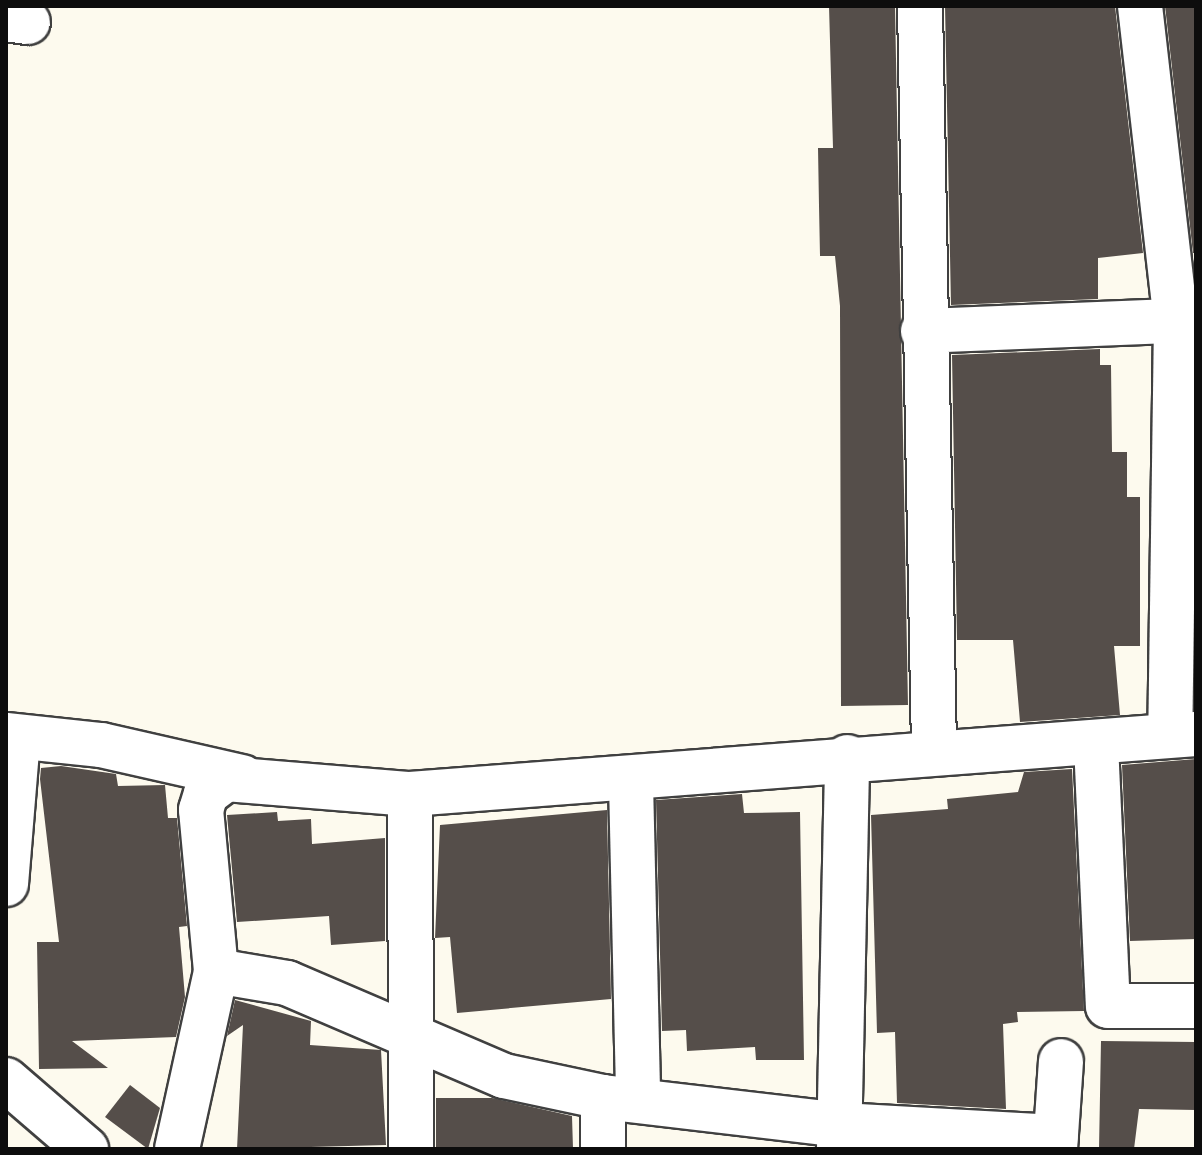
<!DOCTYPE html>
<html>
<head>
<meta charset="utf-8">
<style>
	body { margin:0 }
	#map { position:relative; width:1202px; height:1155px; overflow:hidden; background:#fdfaee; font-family:"Playfair Display",serif }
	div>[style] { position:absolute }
	.building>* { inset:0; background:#554e4a }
	.roads { filter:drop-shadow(2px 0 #404040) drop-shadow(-2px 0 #404040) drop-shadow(0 2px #404040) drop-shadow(0 -2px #404040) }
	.minor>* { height:44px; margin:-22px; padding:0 22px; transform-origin:22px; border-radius:22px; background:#fff }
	span { translate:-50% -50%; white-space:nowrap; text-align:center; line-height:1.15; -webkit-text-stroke:8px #fff; paint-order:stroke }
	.frame { position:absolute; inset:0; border:8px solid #0d0d0d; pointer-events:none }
</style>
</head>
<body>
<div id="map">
	<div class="building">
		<i style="clip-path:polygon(829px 6px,895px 6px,908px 705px,841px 706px,840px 306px,835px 256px,820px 256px,819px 206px,818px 148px,833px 148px)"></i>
		<i style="clip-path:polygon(945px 6px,1115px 6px,1143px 253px,1098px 258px,1098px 299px,951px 305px)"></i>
		<i style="clip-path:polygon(1165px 6px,1196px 6px,1196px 253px,1193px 253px)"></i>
		<i style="clip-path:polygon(1100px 349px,1100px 365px,1111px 365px,1112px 452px,1127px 452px,1127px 497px,1140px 497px,1140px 646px,1114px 646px,1120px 715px,1020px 722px,1013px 640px,957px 640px,952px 355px)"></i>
		<i style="clip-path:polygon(1196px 759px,1196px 939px,1130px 941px,1122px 765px)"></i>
		<i style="clip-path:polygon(61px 766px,116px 774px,118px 786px,165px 785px,168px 818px,177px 818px,187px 926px,179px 927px,185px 997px,176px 1037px,72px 1041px,108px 1068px,39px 1069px,37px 942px,59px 942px,40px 779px,41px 768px)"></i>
		<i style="clip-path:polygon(1072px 769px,1084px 1011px,1017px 1012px,1018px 1022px,1003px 1024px,1006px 1109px,897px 1103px,895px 1032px,877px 1033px,871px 815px,948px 809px,947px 799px,1018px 792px,1024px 772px)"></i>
		<i style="clip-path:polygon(742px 794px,744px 813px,800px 812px,804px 1060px,756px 1060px,755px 1047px,687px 1051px,686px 1030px,662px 1031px,656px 800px)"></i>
		<i style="clip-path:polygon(607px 810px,611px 999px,457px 1013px,450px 937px,435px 938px,440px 825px)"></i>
		<i style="clip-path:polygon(277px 812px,278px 821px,311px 819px,312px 844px,385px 838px,385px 941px,331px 945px,329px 916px,237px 922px,227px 815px)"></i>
		<i style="clip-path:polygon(235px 1000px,311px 1021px,310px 1045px,381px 1050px,386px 1145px,237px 1149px,243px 1025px,227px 1036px)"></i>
		<i style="clip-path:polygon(1101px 1041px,1196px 1042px,1196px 1110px,1139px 1109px,1134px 1149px,1099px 1149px)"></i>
		<i style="clip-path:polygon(130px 1085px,160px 1108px,148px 1149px,105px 1117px)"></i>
		<i style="clip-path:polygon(436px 1098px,492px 1098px,572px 1116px,573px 1149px,436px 1149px)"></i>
	</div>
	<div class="roads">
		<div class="minor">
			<i style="left:920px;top:6px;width:745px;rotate:88.92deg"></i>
			<i style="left:1140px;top:6px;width:318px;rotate:83.5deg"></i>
			<i style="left:1176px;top:322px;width:413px;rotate:90.8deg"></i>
			<i style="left:6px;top:19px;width:22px;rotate:8deg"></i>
			<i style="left:923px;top:331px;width:273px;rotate:-2.3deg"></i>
			<i style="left:6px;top:735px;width:96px;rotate:6deg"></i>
			<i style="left:101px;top:745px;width:145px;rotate:12.8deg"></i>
			<i style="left:1096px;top:744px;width:262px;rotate:87.4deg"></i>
			<i style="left:1108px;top:1006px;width:88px"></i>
			<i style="left:631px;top:782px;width:318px;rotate:88.7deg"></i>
			<i style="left:410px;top:794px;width:355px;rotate:89.8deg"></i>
			<i style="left:6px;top:884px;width:146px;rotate:-85.3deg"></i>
			<i style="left:216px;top:971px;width:72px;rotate:9.6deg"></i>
			<i style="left:287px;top:983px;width:236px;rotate:23.2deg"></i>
			<i style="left:504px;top:1076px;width:101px;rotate:12deg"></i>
			<i style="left:603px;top:1097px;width:239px;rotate:6.7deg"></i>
			<i style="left:840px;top:1125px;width:216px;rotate:3.2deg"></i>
			<i style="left:6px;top:1080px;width:106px;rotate:40.8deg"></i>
			<i style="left:603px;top:1097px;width:52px;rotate:90deg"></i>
			<i style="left:177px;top:1149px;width:182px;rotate:-77.6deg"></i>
			<i style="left:216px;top:971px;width:162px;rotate:-95.3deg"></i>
			<i style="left:201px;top:810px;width:17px;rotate:-73deg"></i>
			<i style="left:206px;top:794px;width:25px;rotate:-37deg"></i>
			<i style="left:226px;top:779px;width:185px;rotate:4.7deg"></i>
			<i style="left:410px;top:794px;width:788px;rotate:-4.37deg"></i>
			<i style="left:839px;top:1149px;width:392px;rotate:-88.8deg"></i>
			<i style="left:1055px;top:1149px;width:88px;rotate:-86.1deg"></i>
		</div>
	</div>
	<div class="frame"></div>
</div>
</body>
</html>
